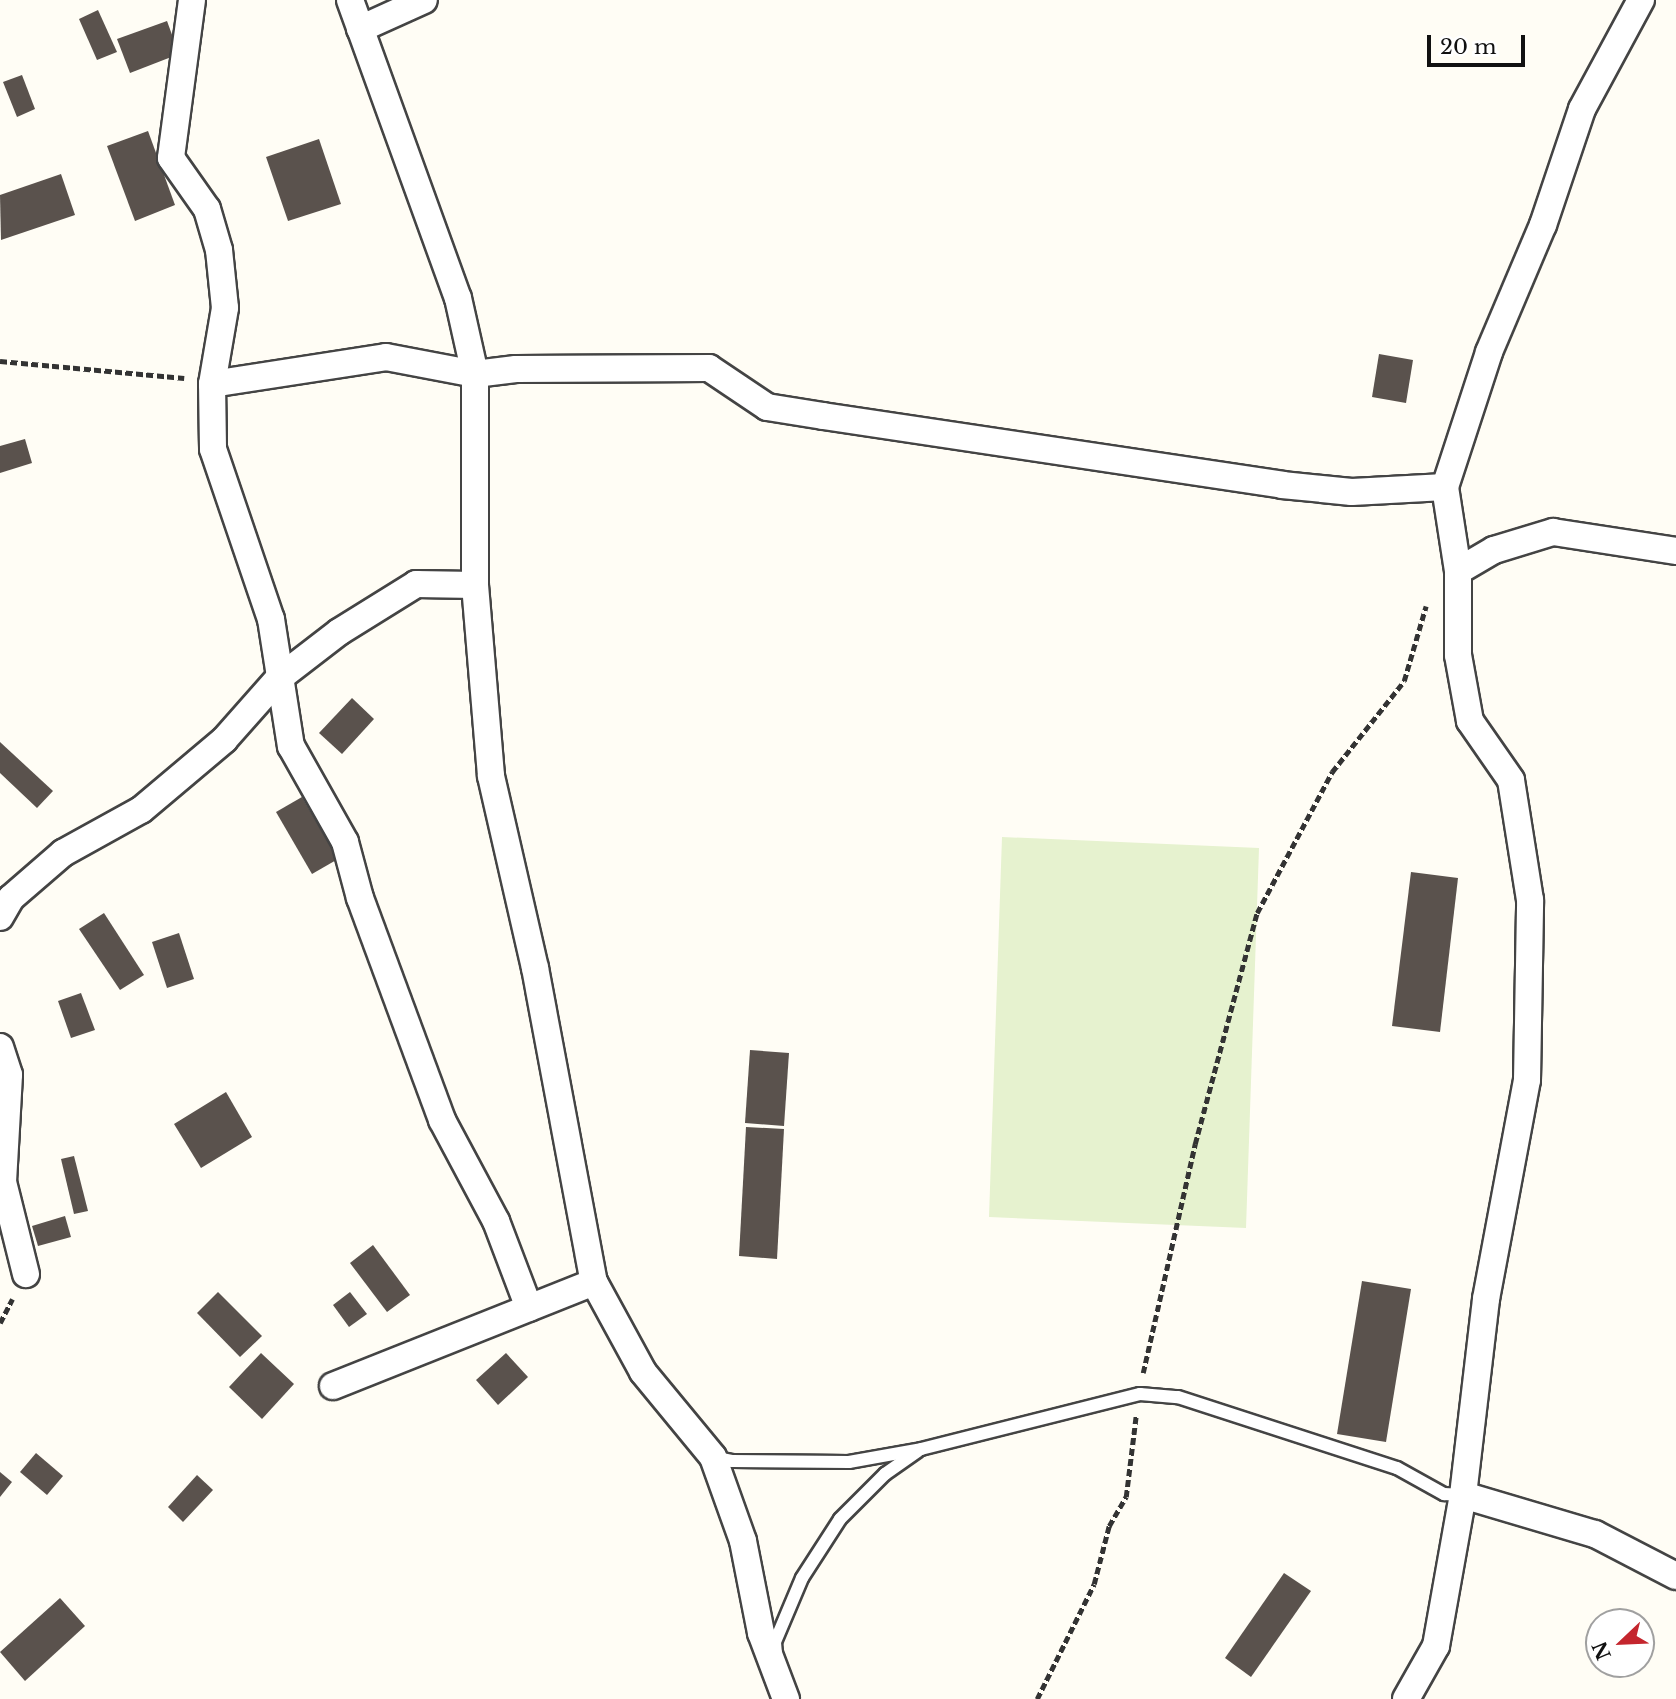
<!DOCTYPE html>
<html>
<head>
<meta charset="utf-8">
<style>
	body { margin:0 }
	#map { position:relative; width:1676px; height:1699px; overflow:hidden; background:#fffdf5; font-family:"Libre Baskerville",serif }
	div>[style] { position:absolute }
	.pitch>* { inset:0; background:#e6f2cf }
	.building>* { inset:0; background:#5a524d }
	.path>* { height:4.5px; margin-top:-2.25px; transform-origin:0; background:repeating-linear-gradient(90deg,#333 0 7px,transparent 0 10.5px) }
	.roads { filter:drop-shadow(2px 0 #444) drop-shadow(-2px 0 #444) drop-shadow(0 2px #444) drop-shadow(0 -2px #444) }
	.lane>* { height:12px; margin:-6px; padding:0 6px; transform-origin:6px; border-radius:6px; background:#fff }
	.street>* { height:26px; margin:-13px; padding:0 13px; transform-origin:13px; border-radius:13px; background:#fff }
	span { translate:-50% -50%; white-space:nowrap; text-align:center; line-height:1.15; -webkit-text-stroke:7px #fff; paint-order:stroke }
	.north { position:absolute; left:1585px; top:1608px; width:70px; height:70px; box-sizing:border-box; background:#fff; border:2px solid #a0a0a0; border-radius:50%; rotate:247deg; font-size:19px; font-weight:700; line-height:28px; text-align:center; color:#111 }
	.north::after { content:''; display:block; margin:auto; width:24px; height:32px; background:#c4262e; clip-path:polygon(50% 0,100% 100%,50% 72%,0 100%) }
	.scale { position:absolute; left:1427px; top:35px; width:98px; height:32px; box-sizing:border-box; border:4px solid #111; border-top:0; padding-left:9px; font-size:21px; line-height:24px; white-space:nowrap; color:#111; -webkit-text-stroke:5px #fff; paint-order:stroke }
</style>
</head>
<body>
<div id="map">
	<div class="pitch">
		<i style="clip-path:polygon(1002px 837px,1259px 848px,1246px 1228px,989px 1217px)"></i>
	</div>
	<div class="building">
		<i style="clip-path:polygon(98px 10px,117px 52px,97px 60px,79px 19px)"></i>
		<i style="clip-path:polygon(167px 21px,179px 54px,130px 73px,117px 39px)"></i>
		<i style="clip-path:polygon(22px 75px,35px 109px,17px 117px,3px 82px)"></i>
		<i style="clip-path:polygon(148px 131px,175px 205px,135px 221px,107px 146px)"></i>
		<i style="clip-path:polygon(319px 139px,341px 204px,288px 221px,266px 157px)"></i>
		<i style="clip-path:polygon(61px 174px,75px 215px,1px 240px,0 195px)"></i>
		<i style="clip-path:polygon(1379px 354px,1413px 360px,1406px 403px,1372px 397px)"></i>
		<i style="clip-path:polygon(25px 439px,32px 463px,0 473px,0 446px)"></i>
		<i style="clip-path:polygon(352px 698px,374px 719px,342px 754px,319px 733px)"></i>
		<i style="clip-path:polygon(0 742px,53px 791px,37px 808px,0 773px)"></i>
		<i style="clip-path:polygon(302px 797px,338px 859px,312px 874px,276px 812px)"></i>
		<i style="clip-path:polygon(1411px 872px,1458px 878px,1440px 1032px,1392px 1026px)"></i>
		<i style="clip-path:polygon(104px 913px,144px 975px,120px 990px,79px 929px)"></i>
		<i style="clip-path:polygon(179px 933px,194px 979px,167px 988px,152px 942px)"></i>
		<i style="clip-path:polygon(81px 993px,95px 1030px,71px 1038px,58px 1001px)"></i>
		<i style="clip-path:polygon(750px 1050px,789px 1053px,784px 1126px,745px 1123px)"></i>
		<i style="clip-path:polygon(226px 1092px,252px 1137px,201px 1168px,174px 1124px)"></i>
		<i style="clip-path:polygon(746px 1127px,784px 1129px,777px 1259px,739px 1256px)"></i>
		<i style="clip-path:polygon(74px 1156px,88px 1211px,74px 1214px,61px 1159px)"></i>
		<i style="clip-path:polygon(65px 1216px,71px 1237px,38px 1246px,32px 1226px)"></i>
		<i style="clip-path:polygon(373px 1245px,410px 1295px,387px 1312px,350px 1263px)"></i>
		<i style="clip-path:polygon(1362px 1281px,1411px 1289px,1386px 1442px,1337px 1434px)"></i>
		<i style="clip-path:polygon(218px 1292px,262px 1336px,240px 1357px,197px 1313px)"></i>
		<i style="clip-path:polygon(350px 1292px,367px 1314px,349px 1327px,333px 1305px)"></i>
		<i style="clip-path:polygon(261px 1353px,294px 1384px,262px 1419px,229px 1387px)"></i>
		<i style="clip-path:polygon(506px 1353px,528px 1377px,498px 1405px,476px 1380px)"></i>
		<i style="clip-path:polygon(36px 1453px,63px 1476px,47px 1495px,20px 1472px)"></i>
		<i style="clip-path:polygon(0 1472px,12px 1482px,0 1497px)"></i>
		<i style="clip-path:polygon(197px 1475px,213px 1490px,183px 1522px,168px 1507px)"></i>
		<i style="clip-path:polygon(1284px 1573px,1311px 1591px,1251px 1677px,1225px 1658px)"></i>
		<i style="clip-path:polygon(60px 1598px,85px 1626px,25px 1681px,0 1652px)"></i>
	</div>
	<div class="path">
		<i style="left:0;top:361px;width:185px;rotate:5.3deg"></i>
		<i style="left:0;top:1323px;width:27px;rotate:-63deg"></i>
		<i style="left:1143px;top:1373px;width:235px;rotate:-77.2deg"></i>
		<i style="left:1195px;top:1144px;width:239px;rotate:-75deg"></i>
		<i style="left:1257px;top:913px;width:160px;rotate:-62deg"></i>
		<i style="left:1332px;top:772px;width:116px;rotate:-51.6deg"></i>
		<i style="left:1404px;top:681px;width:78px;rotate:-73.7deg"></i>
		<i style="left:1037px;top:1699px;width:128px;rotate:-63.6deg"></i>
		<i style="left:1094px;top:1584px;width:60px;rotate:-75.5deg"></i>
		<i style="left:1109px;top:1526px;width:34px;rotate:-60deg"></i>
		<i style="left:1126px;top:1497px;width:82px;rotate:-83deg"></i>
	</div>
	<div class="roads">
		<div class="lane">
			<i style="left:713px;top:1457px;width:19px;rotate:12deg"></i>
			<i style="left:732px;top:1461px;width:117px;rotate:0.5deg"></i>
			<i style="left:849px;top:1462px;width:73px;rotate:-10.2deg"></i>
			<i style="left:921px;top:1449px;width:226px;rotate:-14.1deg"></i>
			<i style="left:1140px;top:1394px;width:38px;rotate:5deg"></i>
			<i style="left:1178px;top:1397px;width:230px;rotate:18deg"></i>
			<i style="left:1397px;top:1468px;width:54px;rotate:29deg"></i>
			<i style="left:1444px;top:1494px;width:19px;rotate:3deg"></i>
			<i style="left:776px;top:1654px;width:12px;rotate:-95deg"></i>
			<i style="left:775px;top:1642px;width:69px;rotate:-67.1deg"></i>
			<i style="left:802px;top:1578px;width:70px;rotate:-57.2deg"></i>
			<i style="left:840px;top:1519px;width:64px;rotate:-45deg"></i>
			<i style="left:885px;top:1474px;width:40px;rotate:-34.9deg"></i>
		</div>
		<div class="street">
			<i style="left:192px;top:0;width:159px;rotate:97.6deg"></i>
			<i style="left:171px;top:158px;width:62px;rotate:54.8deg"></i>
			<i style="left:207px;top:209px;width:43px;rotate:73.7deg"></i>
			<i style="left:219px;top:250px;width:58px;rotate:84.1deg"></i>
			<i style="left:225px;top:308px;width:77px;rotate:99.7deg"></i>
			<i style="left:212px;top:384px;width:65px;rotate:89.1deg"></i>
			<i style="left:213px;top:449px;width:180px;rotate:71.2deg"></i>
			<i style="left:271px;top:619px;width:129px;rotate:81.1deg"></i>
			<i style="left:291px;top:746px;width:110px;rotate:60.6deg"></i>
			<i style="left:345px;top:842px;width:58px;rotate:75deg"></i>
			<i style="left:360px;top:898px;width:237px;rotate:69.7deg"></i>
			<i style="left:442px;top:1120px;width:115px;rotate:61.9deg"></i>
			<i style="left:496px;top:1221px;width:93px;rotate:69.2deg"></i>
			<i style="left:350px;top:0;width:317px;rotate:70.1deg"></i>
			<i style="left:458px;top:298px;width:78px;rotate:77.4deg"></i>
			<i style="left:475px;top:374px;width:211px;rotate:90deg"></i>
			<i style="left:475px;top:585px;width:192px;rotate:85.2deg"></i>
			<i style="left:491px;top:776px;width:197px;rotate:77.1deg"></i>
			<i style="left:535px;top:968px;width:319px;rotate:79.4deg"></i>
			<i style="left:594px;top:1282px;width:102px;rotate:61.4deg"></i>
			<i style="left:643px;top:1372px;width:110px;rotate:50.5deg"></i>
			<i style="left:713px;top:1457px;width:89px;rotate:70.3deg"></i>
			<i style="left:743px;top:1541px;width:94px;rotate:78.9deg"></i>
			<i style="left:761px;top:1633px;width:71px;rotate:69.3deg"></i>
			<i style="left:360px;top:29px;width:70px;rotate:-24.4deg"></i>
			<i style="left:212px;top:384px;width:176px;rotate:-8.8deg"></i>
			<i style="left:386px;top:357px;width:91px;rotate:10.8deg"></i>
			<i style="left:475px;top:374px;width:41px;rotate:-7deg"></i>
			<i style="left:516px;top:369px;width:193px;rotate:-0.3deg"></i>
			<i style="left:709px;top:368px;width:70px;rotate:33.9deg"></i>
			<i style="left:767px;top:407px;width:57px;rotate:9.1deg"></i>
			<i style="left:823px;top:416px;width:464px;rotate:8.5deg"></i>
			<i style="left:1282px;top:485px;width:70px;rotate:5.7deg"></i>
			<i style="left:1352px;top:492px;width:93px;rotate:-3.1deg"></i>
			<i style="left:1458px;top:571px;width:42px;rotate:-30.3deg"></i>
			<i style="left:1494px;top:550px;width:62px;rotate:-17deg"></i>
			<i style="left:1553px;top:532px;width:124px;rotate:8.8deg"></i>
			<i style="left:0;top:917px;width:22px;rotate:-60deg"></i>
			<i style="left:11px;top:898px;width:69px;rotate:-40.9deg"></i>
			<i style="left:63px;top:853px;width:89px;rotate:-28.9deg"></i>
			<i style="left:141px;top:810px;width:109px;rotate:-40.1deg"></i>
			<i style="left:224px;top:740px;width:81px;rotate:-48.5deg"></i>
			<i style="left:278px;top:679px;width:77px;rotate:-37.6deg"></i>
			<i style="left:339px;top:632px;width:91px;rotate:-31.9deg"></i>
			<i style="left:416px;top:584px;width:59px;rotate:1deg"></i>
			<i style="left:0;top:1047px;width:29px;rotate:72deg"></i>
			<i style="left:9px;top:1075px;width:107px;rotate:93.2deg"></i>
			<i style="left:3px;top:1182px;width:95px;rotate:76deg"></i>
			<i style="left:333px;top:1386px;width:281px;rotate:-21.7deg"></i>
			<i style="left:1463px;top:1495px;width:138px;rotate:16.5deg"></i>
			<i style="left:1595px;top:1534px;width:91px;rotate:27.4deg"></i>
			<i style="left:1406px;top:1699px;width:61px;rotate:-60.5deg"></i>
			<i style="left:1436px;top:1646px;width:153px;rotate:-79.9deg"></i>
			<i style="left:1463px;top:1495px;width:197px;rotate:-83.3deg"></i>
			<i style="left:1486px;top:1299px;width:223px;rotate:-79.4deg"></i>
			<i style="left:1527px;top:1080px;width:180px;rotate:-89deg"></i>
			<i style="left:1530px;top:900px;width:121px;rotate:-99deg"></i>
			<i style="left:1511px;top:780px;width:72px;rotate:-124.8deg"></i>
			<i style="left:1470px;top:721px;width:67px;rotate:-100.3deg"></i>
			<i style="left:1458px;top:655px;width:84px;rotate:-90deg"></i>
			<i style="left:1458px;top:571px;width:85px;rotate:-98.8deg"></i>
			<i style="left:1445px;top:487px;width:142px;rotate:-71.9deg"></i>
			<i style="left:1489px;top:352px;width:138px;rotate:-67deg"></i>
			<i style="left:1543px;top:225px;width:122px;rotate:-71.4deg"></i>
			<i style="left:1582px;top:109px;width:124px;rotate:-61.6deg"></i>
		</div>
	</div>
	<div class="north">N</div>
	<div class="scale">20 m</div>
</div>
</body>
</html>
